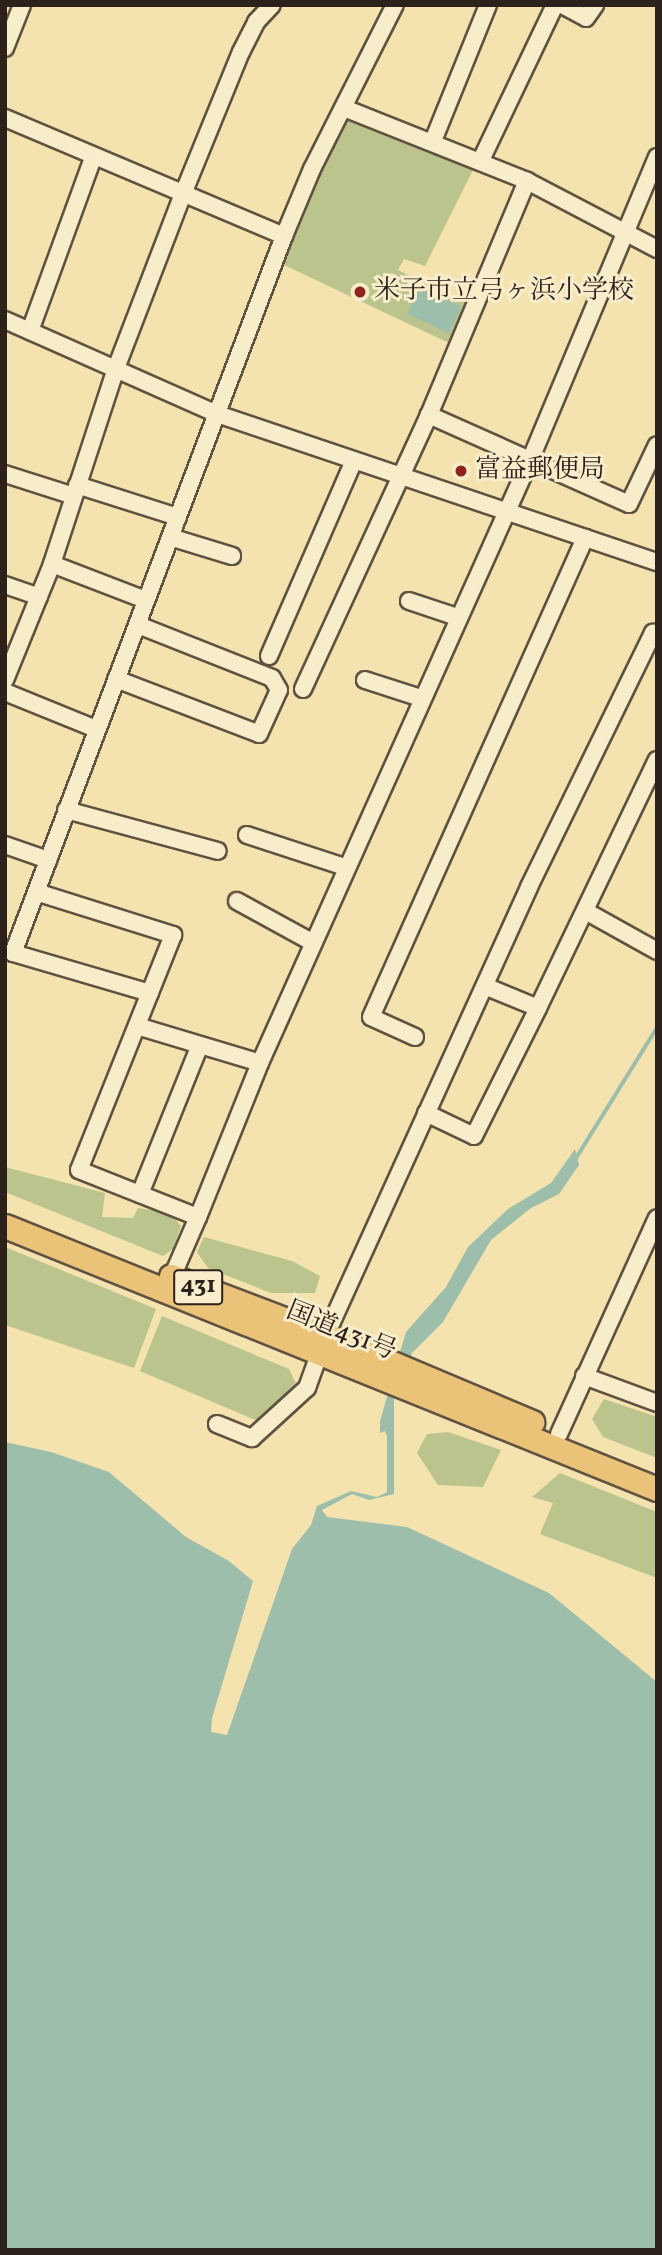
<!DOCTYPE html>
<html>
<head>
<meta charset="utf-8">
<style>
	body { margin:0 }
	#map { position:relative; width:662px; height:2255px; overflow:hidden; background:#f5e3af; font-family:Vollkorn,"Noto Serif JP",serif }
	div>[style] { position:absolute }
	.green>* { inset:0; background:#bac48c }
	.water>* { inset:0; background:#9cbeab }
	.stream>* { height:3.5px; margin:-1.75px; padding:0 1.75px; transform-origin:1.75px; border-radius:1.75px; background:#9cbeab }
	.roads { filter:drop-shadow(2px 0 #5f5241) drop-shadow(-2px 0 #5f5241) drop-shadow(0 2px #5f5241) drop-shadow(0 -2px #5f5241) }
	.minor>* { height:16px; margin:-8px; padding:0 8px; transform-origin:8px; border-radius:8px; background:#f8edcb }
	.highway>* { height:23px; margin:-11.5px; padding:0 11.5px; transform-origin:11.5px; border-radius:11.5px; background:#eac278 }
	.dots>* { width:19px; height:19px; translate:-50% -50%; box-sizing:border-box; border:4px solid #f8edcb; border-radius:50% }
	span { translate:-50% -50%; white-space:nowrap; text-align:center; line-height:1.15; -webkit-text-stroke:6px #f8edcb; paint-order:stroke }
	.shield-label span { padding:2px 5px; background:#f8edcb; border:2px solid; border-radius:5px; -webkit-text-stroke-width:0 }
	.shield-label { font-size:24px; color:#2d211c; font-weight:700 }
	.poi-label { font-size:26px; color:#2d211c }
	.left { translate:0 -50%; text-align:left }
	.street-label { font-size:26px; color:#2d211c }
	.frame { position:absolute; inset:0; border:7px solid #2d211c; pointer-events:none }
</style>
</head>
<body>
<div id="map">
	<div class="green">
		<i style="clip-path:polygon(355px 116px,475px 166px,425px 266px,404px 259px,398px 270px,469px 304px,451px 344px,282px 264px,300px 213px,343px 121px)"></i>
		<i style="clip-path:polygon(5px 1167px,105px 1193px,102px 1217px,133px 1218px,138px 1208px,170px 1213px,181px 1226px,173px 1249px,163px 1256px,5px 1192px)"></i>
		<i style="clip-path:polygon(204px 1237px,292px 1261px,320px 1276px,315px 1293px,271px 1293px,208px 1268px,197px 1252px)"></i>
		<i style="clip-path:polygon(5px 1247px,156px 1309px,134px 1368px,5px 1325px)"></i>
		<i style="clip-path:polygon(162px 1316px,289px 1369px,296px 1384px,258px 1421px,140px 1371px)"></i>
		<i style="clip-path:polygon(604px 1399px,657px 1417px,657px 1458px,603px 1437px,592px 1419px)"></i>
		<i style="clip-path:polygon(448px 1432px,501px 1450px,483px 1487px,438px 1485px,417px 1453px,427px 1434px)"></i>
		<i style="clip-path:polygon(560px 1473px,657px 1512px,657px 1578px,540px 1534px,553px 1503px,532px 1497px)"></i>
	</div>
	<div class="water">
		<i style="clip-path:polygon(420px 287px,461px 307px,449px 333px,407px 314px)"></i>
		<i style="clip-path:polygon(575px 1149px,579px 1165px,559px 1194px,531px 1208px,491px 1240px,443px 1322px,412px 1353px,394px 1399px,394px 1494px,369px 1500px,352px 1494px,322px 1510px,327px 1517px,407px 1527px,549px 1593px,657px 1682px,657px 2250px,5px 2250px,5px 1442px,51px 1452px,109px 1472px,186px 1537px,229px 1561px,253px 1581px,212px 1718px,211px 1732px,227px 1735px,292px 1549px,311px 1525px,317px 1506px,351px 1491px,377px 1497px,387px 1492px,387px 1437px,385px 1431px,380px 1433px,380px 1421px,406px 1332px,446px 1287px,468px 1247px,508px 1209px,551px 1183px)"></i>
	</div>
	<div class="stream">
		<i style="left:575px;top:1160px;width:155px;rotate:-58.2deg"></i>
	</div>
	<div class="roads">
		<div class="minor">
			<i style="left:562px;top:5px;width:27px;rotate:28deg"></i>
			<i style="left:586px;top:18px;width:16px;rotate:-55deg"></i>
			<i style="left:5px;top:48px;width:46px;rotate:-68.4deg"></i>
			<i style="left:344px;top:108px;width:197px;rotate:21.7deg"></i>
			<i style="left:527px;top:181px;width:147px;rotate:27.6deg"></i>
			<i style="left:5px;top:118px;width:303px;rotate:22.9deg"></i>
			<i style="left:433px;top:141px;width:147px;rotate:-68deg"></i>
			<i style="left:657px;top:157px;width:329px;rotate:112.7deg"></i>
			<i style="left:530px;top:460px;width:108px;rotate:24deg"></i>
			<i style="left:629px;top:504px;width:65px;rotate:-64.6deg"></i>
			<i style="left:481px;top:160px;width:172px;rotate:-64.5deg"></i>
			<i style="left:5px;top:320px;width:232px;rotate:23.9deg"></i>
			<i style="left:217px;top:414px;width:464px;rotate:18.6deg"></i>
			<i style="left:30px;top:331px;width:184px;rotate:-70deg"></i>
			<i style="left:5px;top:474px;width:72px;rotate:17.7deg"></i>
			<i style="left:77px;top:485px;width:106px;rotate:17.6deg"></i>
			<i style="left:170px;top:537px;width:65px;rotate:17deg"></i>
			<i style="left:52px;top:564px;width:101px;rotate:21deg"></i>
			<i style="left:5px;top:585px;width:36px;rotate:19deg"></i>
			<i style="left:409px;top:601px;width:51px;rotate:18.4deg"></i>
			<i style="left:269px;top:656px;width:210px;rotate:-66.5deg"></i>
			<i style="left:116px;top:679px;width:153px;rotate:21deg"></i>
			<i style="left:259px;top:734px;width:48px;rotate:-65.6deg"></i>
			<i style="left:279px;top:690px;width:14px;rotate:-120deg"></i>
			<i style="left:272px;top:678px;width:144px;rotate:-158.4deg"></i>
			<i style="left:5px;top:680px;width:125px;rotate:-67.9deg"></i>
			<i style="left:52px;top:564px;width:203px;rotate:-71.9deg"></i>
			<i style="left:115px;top:371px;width:190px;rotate:-69deg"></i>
			<i style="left:183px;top:194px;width:153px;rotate:-67.8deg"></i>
			<i style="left:241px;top:52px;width:34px;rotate:-63deg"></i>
			<i style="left:256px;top:22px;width:23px;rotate:-47deg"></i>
			<i style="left:365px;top:680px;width:59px;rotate:17.8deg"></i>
			<i style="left:303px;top:689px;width:302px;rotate:-65.3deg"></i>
			<i style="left:5px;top:692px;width:98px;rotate:22.1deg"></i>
			<i style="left:66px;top:810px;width:157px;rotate:15.1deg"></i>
			<i style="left:247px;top:835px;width:103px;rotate:18.1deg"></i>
			<i style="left:5px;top:845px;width:46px;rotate:19.2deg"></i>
			<i style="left:36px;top:892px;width:144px;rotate:17.4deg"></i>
			<i style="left:173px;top:935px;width:253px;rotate:111.8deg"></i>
			<i style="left:79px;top:1170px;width:128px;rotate:21.6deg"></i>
			<i style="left:198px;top:1217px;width:65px;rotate:113.4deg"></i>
			<i style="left:237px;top:901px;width:85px;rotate:28.7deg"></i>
			<i style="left:587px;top:912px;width:80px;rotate:29.1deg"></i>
			<i style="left:487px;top:987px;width:55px;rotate:22.4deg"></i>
			<i style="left:538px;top:1008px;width:275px;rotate:-64.4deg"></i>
			<i style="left:150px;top:993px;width:143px;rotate:-163.7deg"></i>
			<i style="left:13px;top:953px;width:767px;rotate:-69.3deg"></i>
			<i style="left:284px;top:236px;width:73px;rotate:-67.3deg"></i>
			<i style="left:312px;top:169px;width:184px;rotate:-63.2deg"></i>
			<i style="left:137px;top:1026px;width:128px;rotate:16.7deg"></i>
			<i style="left:260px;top:1063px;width:166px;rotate:111.9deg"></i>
			<i style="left:415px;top:1037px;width:48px;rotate:-155.6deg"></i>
			<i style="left:371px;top:1017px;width:525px;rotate:-65.93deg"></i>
			<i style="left:260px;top:1063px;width:661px;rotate:-65.88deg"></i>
			<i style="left:530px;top:460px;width:111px;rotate:-156deg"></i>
			<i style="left:429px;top:415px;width:254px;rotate:-67.3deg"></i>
			<i style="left:426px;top:1113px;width:53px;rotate:25.6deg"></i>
			<i style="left:474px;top:1136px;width:143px;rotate:-63.4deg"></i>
			<i style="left:140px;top:1194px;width:158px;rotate:-68.1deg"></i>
			<i style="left:584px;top:1376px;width:78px;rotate:20.3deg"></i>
			<i style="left:217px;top:1424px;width:38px;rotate:22deg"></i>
			<i style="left:252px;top:1438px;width:74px;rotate:-42.3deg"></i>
			<i style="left:307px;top:1388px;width:56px;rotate:-70.3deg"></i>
			<i style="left:326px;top:1335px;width:492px;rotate:-65.6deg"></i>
			<i style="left:529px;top:887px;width:283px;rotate:-64deg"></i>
			<i style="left:653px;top:633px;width:4px;rotate:27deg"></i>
			<i style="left:559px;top:1434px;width:237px;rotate:-65.6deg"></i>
		</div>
		<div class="highway">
			<i style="left:5px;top:1226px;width:703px;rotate:21.97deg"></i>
			<i style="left:171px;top:1276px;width:166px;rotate:20.8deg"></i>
			<i style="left:326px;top:1335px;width:224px;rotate:22.9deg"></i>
		</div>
	</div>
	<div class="dots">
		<i style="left:360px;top:292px;background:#8f2418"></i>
		<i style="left:461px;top:471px;background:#8f2418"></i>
	</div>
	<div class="shield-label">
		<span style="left:198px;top:1287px">431</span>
	</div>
	<div class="poi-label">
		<span class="left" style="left:374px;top:292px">米子市立弓ヶ浜小学校</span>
		<span class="left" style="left:475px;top:471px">富益郵便局</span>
	</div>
	<div class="street-label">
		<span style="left:341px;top:1332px;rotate:22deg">国道431号</span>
	</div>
	<div class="frame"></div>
</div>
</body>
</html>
